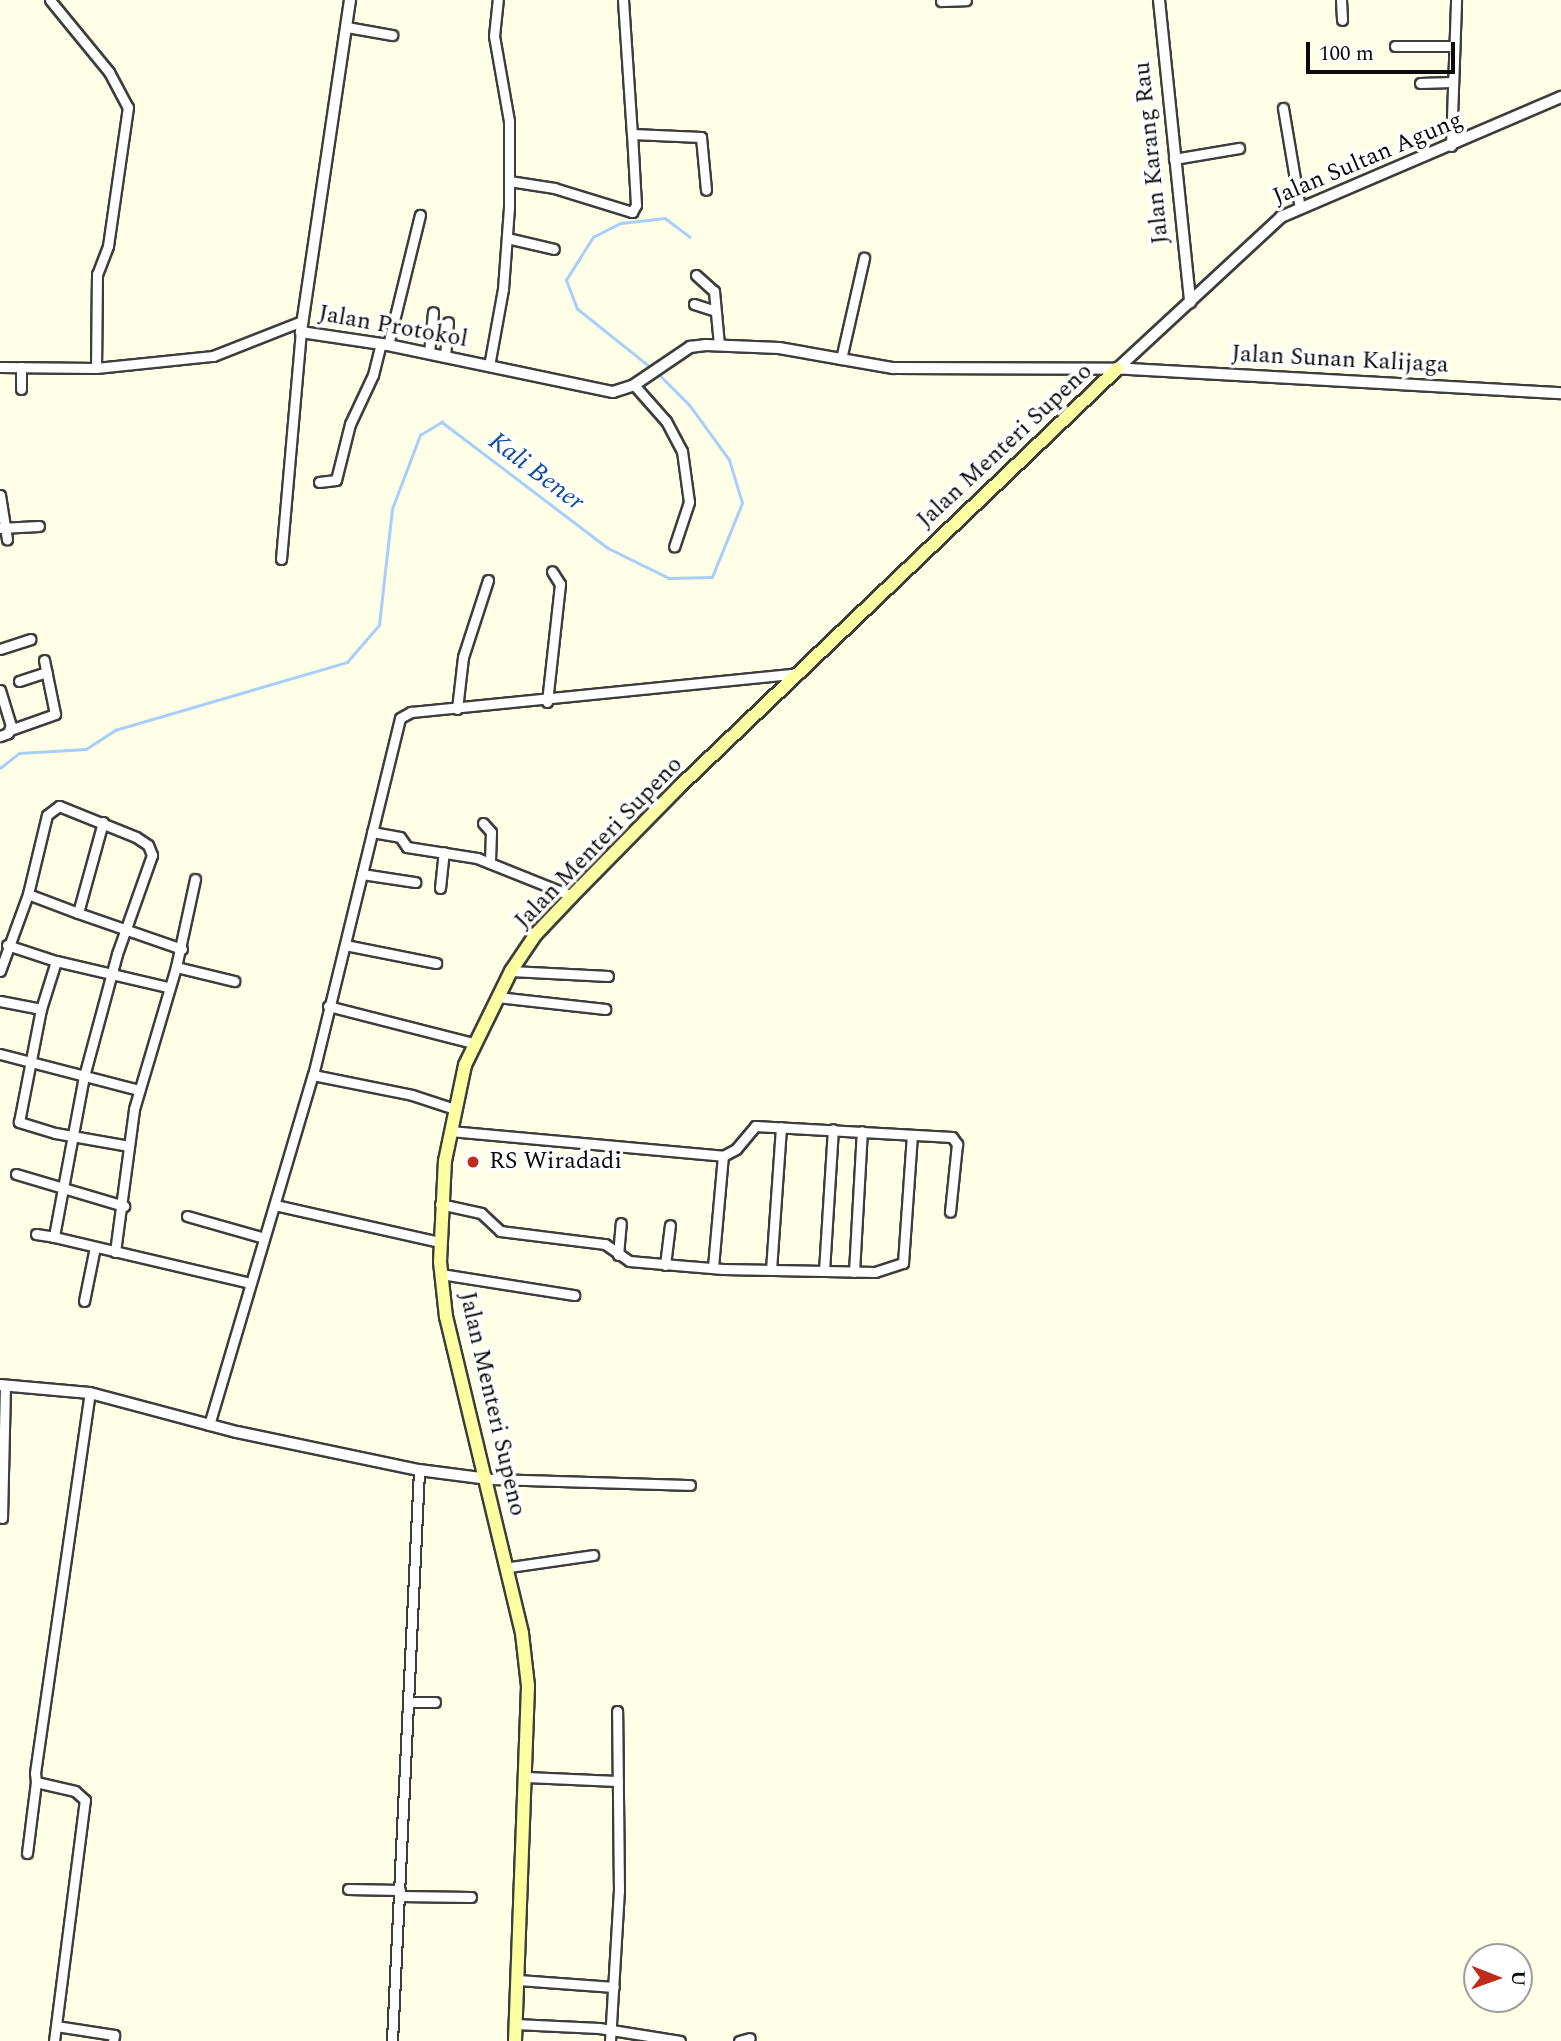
<!DOCTYPE html>
<html>
<head>
<meta charset="utf-8">
<style>
	body { margin:0 }
	#map { position:relative; width:1561px; height:2041px; overflow:hidden; background:#fffee6; font-family:Spectral,serif }
	div>[style] { position:absolute }
	.stream>* { height:2.5px; margin:-1.25px; padding:0 1.25px; transform-origin:1.25px; border-radius:1.25px; background:#a8cffa }
	.roads { filter:drop-shadow(2px 0 #3d3d3d) drop-shadow(-2px 0 #3d3d3d) drop-shadow(0 2px #3d3d3d) drop-shadow(0 -2px #3d3d3d) }
	.minor>* { height:9px; margin:-4.5px; padding:0 4.5px; transform-origin:4.5px; border-radius:4.5px; background:#fff }
	.tertiary>* { height:10px; margin:-5px; padding:0 5px; transform-origin:5px; border-radius:5px; background:#fff }
	.secondary>* { height:12px; margin:-6px; padding:0 6px; transform-origin:6px; border-radius:6px; background:#fbffa1 }
	.dots>* { width:19px; height:19px; translate:-50% -50%; box-sizing:border-box; border:4px solid #fff; border-radius:50% }
	span { translate:-50% -50%; white-space:nowrap; text-align:center; line-height:1.15; -webkit-text-stroke:7px #fff; paint-order:stroke }
	.street-label { font-size:24px; color:#0a0a0a }
	.poi-label { font-size:24px; color:#0a0a0a }
	.left { translate:0 -50%; text-align:left }
	.water-label { font-size:26px; color:#0e4aa1; font-style:italic }
	.north { position:absolute; left:1463px; top:1943px; width:70px; height:70px; box-sizing:border-box; background:#fff; border:2px solid #9d9d9d; border-radius:50%; rotate:91deg; font-size:19px; font-weight:700; line-height:28px; text-align:center; color:#0a0a0a }
	.north::after { content:''; display:block; margin:auto; width:24px; height:32px; background:#c02c1b; clip-path:polygon(50% 0,100% 100%,50% 72%,0 100%) }
	.scale { position:absolute; left:1306px; top:42px; width:149px; height:32px; box-sizing:border-box; border:4px solid #0a0a0a; border-top:0; padding-left:9px; font-size:21px; line-height:24px; white-space:nowrap; color:#0a0a0a; -webkit-text-stroke:5px #fff; paint-order:stroke }
</style>
</head>
<body>
<div id="map">
	<div class="stream">
		<i style="left:651px;top:368px;width:95px;rotate:-141.4deg"></i>
		<i style="left:577px;top:309px;width:31px;rotate:-111deg"></i>
		<i style="left:566px;top:280px;width:51px;rotate:-57.9deg"></i>
		<i style="left:593px;top:237px;width:31px;rotate:-27deg"></i>
		<i style="left:621px;top:223px;width:44px;rotate:-6.5deg"></i>
		<i style="left:665px;top:218px;width:31px;rotate:37deg"></i>
		<i style="left:0;top:768px;width:24px;rotate:-38deg"></i>
		<i style="left:19px;top:753px;width:67px;rotate:-3.4deg"></i>
		<i style="left:86px;top:749px;width:35px;rotate:-33deg"></i>
		<i style="left:115px;top:730px;width:242px;rotate:-16.3deg"></i>
		<i style="left:347px;top:662px;width:49px;rotate:-49.1deg"></i>
		<i style="left:379px;top:625px;width:117px;rotate:-83.6deg"></i>
		<i style="left:392px;top:509px;width:79px;rotate:-69.3deg"></i>
		<i style="left:420px;top:435px;width:26px;rotate:-31deg"></i>
		<i style="left:442px;top:422px;width:208px;rotate:37.2deg"></i>
		<i style="left:608px;top:548px;width:68px;rotate:26.2deg"></i>
		<i style="left:669px;top:578px;width:43px;rotate:-1.3deg"></i>
		<i style="left:712px;top:577px;width:80px;rotate:-67.9deg"></i>
		<i style="left:742px;top:503px;width:45px;rotate:-106.8deg"></i>
		<i style="left:729px;top:460px;width:68px;rotate:-126deg"></i>
		<i style="left:689px;top:405px;width:47px;rotate:-135deg"></i>
	</div>
	<div class="roads">
		<div class="minor">
			<i style="left:50px;top:0;width:93px;rotate:50.7deg"></i>
			<i style="left:109px;top:72px;width:40px;rotate:62deg"></i>
			<i style="left:128px;top:107px;width:140px;rotate:98.2deg"></i>
			<i style="left:108px;top:246px;width:30px;rotate:111deg"></i>
			<i style="left:97px;top:274px;width:94px;rotate:90.6deg"></i>
			<i style="left:623px;top:0;width:134px;rotate:86.2deg"></i>
			<i style="left:632px;top:134px;width:69px;rotate:2.5deg"></i>
			<i style="left:701px;top:137px;width:53px;rotate:84.6deg"></i>
			<i style="left:1341px;top:0;width:20px;rotate:87deg"></i>
			<i style="left:941px;top:1px;width:25px;rotate:-2deg"></i>
			<i style="left:347px;top:27px;width:46px;rotate:10.1deg"></i>
			<i style="left:1395px;top:46px;width:58px"></i>
			<i style="left:1420px;top:83px;width:32px;rotate:-2deg"></i>
			<i style="left:1283px;top:108px;width:101px;rotate:80.4deg"></i>
			<i style="left:1451px;top:146px;width:146px;rotate:-88deg"></i>
			<i style="left:1174px;top:159px;width:66px;rotate:-9.6deg"></i>
			<i style="left:509px;top:181px;width:46px;rotate:8.8deg"></i>
			<i style="left:554px;top:188px;width:82px;rotate:17.1deg"></i>
			<i style="left:632px;top:212px;width:8px;rotate:-60deg"></i>
			<i style="left:636px;top:205px;width:71px;rotate:-93.2deg"></i>
			<i style="left:507px;top:238px;width:48px;rotate:13.2deg"></i>
			<i style="left:696px;top:275px;width:24px;rotate:42deg"></i>
			<i style="left:714px;top:291px;width:54px;rotate:84.7deg"></i>
			<i style="left:694px;top:304px;width:22px;rotate:18deg"></i>
			<i style="left:388px;top:345px;width:134px;rotate:-76.2deg"></i>
			<i style="left:429px;top:353px;width:41px;rotate:-84.4deg"></i>
			<i style="left:445px;top:356px;width:34px;rotate:-85deg"></i>
			<i style="left:841px;top:359px;width:104px;rotate:-77.2deg"></i>
			<i style="left:489px;top:366px;width:78px;rotate:-79.7deg"></i>
			<i style="left:503px;top:289px;width:81px;rotate:-85.8deg"></i>
			<i style="left:509px;top:208px;width:87px;rotate:-90deg"></i>
			<i style="left:509px;top:121px;width:86px;rotate:-100deg"></i>
			<i style="left:494px;top:36px;width:36px;rotate:-84deg"></i>
			<i style="left:0;top:367px;width:96px;rotate:0.6deg"></i>
			<i style="left:96px;top:368px;width:118px;rotate:-5.9deg"></i>
			<i style="left:213px;top:356px;width:96px;rotate:-21.5deg"></i>
			<i style="left:634px;top:385px;width:48px;rotate:48.4deg"></i>
			<i style="left:666px;top:421px;width:34px;rotate:62deg"></i>
			<i style="left:682px;top:451px;width:51px;rotate:82.2deg"></i>
			<i style="left:689px;top:502px;width:47px;rotate:108.4deg"></i>
			<i style="left:21px;top:389px;width:22px;rotate:-90deg"></i>
			<i style="left:319px;top:482px;width:17px;rotate:-7deg"></i>
			<i style="left:336px;top:480px;width:58px;rotate:-76deg"></i>
			<i style="left:350px;top:424px;width:54px;rotate:-64.9deg"></i>
			<i style="left:373px;top:375px;width:33px;rotate:-76deg"></i>
			<i style="left:0;top:495px;width:45px;rotate:81deg"></i>
			<i style="left:0;top:528px;width:39px;rotate:-3deg"></i>
			<i style="left:281px;top:559px;width:228px;rotate:-85deg"></i>
			<i style="left:0;top:649px;width:32px;rotate:-18deg"></i>
			<i style="left:19px;top:681px;width:29px;rotate:-18deg"></i>
			<i style="left:0;top:690px;width:37px;rotate:73deg"></i>
			<i style="left:11px;top:725px;width:9px;rotate:111deg"></i>
			<i style="left:8px;top:733px;width:9px;rotate:159deg"></i>
			<i style="left:547px;top:702px;width:119px;rotate:-83.7deg"></i>
			<i style="left:560px;top:584px;width:15px;rotate:-122deg"></i>
			<i style="left:457px;top:709px;width:52px;rotate:-83.4deg"></i>
			<i style="left:463px;top:657px;width:81px;rotate:-72deg"></i>
			<i style="left:10px;top:730px;width:48px;rotate:-19.6deg"></i>
			<i style="left:55px;top:714px;width:55px;rotate:-101.5deg"></i>
			<i style="left:103px;top:822px;width:94px;rotate:105.4deg"></i>
			<i style="left:78px;top:913px;width:110px;rotate:19.1deg"></i>
			<i style="left:483px;top:823px;width:12px;rotate:48deg"></i>
			<i style="left:491px;top:832px;width:31px;rotate:92deg"></i>
			<i style="left:372px;top:832px;width:28px;rotate:10deg"></i>
			<i style="left:400px;top:837px;width:12px;rotate:55deg"></i>
			<i style="left:407px;top:847px;width:71px;rotate:8.9deg"></i>
			<i style="left:477px;top:858px;width:102px;rotate:21.8deg"></i>
			<i style="left:362px;top:874px;width:54px;rotate:8.6deg"></i>
			<i style="left:440px;top:888px;width:36px;rotate:-84deg"></i>
			<i style="left:78px;top:913px;width:53px;rotate:-159.2deg"></i>
			<i style="left:28px;top:894px;width:81px;rotate:-76.5deg"></i>
			<i style="left:47px;top:815px;width:15px;rotate:-37deg"></i>
			<i style="left:59px;top:806px;width:83px;rotate:21.9deg"></i>
			<i style="left:136px;top:837px;width:14px;rotate:34deg"></i>
			<i style="left:148px;top:845px;width:11px;rotate:68deg"></i>
			<i style="left:152px;top:855px;width:105px;rotate:109.5deg"></i>
			<i style="left:117px;top:954px;width:126px;rotate:105.1deg"></i>
			<i style="left:84px;top:1076px;width:164px;rotate:100.6deg"></i>
			<i style="left:54px;top:1237px;width:201px;rotate:13.2deg"></i>
			<i style="left:7px;top:945px;width:52px;rotate:18.1deg"></i>
			<i style="left:345px;top:945px;width:93px;rotate:11.2deg"></i>
			<i style="left:176px;top:967px;width:90px;rotate:-77.8deg"></i>
			<i style="left:0;top:971px;width:82px;rotate:-70deg"></i>
			<i style="left:511px;top:971px;width:97px;rotate:3deg"></i>
			<i style="left:497px;top:997px;width:109px;rotate:6.3deg"></i>
			<i style="left:0;top:1001px;width:42px;rotate:11deg"></i>
			<i style="left:328px;top:1006px;width:150px;rotate:14.3deg"></i>
			<i style="left:0;top:1054px;width:144px;rotate:14.5deg"></i>
			<i style="left:313px;top:1075px;width:101px;rotate:11.4deg"></i>
			<i style="left:412px;top:1095px;width:45px;rotate:18deg"></i>
			<i style="left:450px;top:1131px;width:274px;rotate:5.2deg"></i>
			<i style="left:723px;top:1156px;width:15px;rotate:-28deg"></i>
			<i style="left:736px;top:1149px;width:30px;rotate:-50deg"></i>
			<i style="left:755px;top:1126px;width:197px;rotate:3.2deg"></i>
			<i style="left:952px;top:1137px;width:9px;rotate:54deg"></i>
			<i style="left:957px;top:1144px;width:68px;rotate:95.9deg"></i>
			<i style="left:129px;top:1146px;width:75px;rotate:-170deg"></i>
			<i style="left:55px;top:1133px;width:38px;rotate:-163deg"></i>
			<i style="left:19px;top:1122px;width:115px;rotate:-79deg"></i>
			<i style="left:41px;top:1009px;width:50px;rotate:-72.6deg"></i>
			<i style="left:56px;top:961px;width:115px;rotate:13.1deg"></i>
			<i style="left:16px;top:1174px;width:113px;rotate:16.5deg"></i>
			<i style="left:440px;top:1204px;width:42px;rotate:12.4deg"></i>
			<i style="left:481px;top:1213px;width:26px;rotate:43deg"></i>
			<i style="left:500px;top:1231px;width:106px;rotate:7.1deg"></i>
			<i style="left:605px;top:1244px;width:29px;rotate:35deg"></i>
			<i style="left:629px;top:1261px;width:94px;rotate:4.9deg"></i>
			<i style="left:723px;top:1269px;width:152px;rotate:1.1deg"></i>
			<i style="left:875px;top:1272px;width:29px;rotate:-18deg"></i>
			<i style="left:903px;top:1263px;width:128px;rotate:-86deg"></i>
			<i style="left:275px;top:1205px;width:168px;rotate:12.7deg"></i>
			<i style="left:187px;top:1216px;width:80px;rotate:15.9deg"></i>
			<i style="left:36px;top:1234px;width:18px;rotate:9deg"></i>
			<i style="left:115px;top:1252px;width:144px;rotate:-82.4deg"></i>
			<i style="left:134px;top:1109px;width:148px;rotate:-73.5deg"></i>
			<i style="left:176px;top:967px;width:60px;rotate:13.6deg"></i>
			<i style="left:618px;top:1255px;width:32px;rotate:-85deg"></i>
			<i style="left:665px;top:1265px;width:40px;rotate:-82.9deg"></i>
			<i style="left:713px;top:1267px;width:111px;rotate:-84.9deg"></i>
			<i style="left:771px;top:1270px;width:143px;rotate:-86deg"></i>
			<i style="left:824px;top:1271px;width:142px;rotate:-86.4deg"></i>
			<i style="left:854px;top:1272px;width:141px;rotate:-86.8deg"></i>
			<i style="left:441px;top:1274px;width:135px;rotate:9deg"></i>
			<i style="left:84px;top:1301px;width:55px;rotate:-78.5deg"></i>
			<i style="left:209px;top:1425px;width:365px;rotate:-73.5deg"></i>
			<i style="left:313px;top:1075px;width:367px;rotate:-76.3deg"></i>
			<i style="left:400px;top:718px;width:13px;rotate:-29deg"></i>
			<i style="left:411px;top:712px;width:390px;rotate:-5.7deg"></i>
			<i style="left:488px;top:1479px;width:202px;rotate:1.7deg"></i>
			<i style="left:2px;top:1518px;width:132px;rotate:-88.7deg"></i>
			<i style="left:510px;top:1567px;width:84px;rotate:-8.2deg"></i>
			<i style="left:409px;top:1702px;width:26px"></i>
			<i style="left:525px;top:1777px;width:93px;rotate:2.5deg"></i>
			<i style="left:27px;top:1853px;width:72px;rotate:-82.8deg"></i>
			<i style="left:348px;top:1889px;width:52px;rotate:1.1deg"></i>
			<i style="left:400px;top:1896px;width:71px;rotate:0.8deg"></i>
			<i style="left:518px;top:1980px;width:96px;rotate:4.2deg"></i>
			<i style="left:515px;top:2024px;width:84px;rotate:2.7deg"></i>
			<i style="left:599px;top:2028px;width:82px;rotate:9.1deg"></i>
			<i style="left:56px;top:2026px;width:59px;rotate:8.8deg"></i>
			<i style="left:114px;top:2035px;width:6px;rotate:99deg"></i>
			<i style="left:54px;top:2041px;width:243px;rotate:-82.7deg"></i>
			<i style="left:85px;top:1800px;width:13px;rotate:-138deg"></i>
			<i style="left:75px;top:1791px;width:40px;rotate:-167deg"></i>
			<i style="left:36px;top:1782px;width:9px;rotate:-96deg"></i>
			<i style="left:35px;top:1773px;width:384px;rotate:-81.8deg"></i>
			<i style="left:392px;top:2041px;width:572px;rotate:-87.29deg"></i>
			<i style="left:610px;top:2041px;width:150px;rotate:-86.6deg"></i>
			<i style="left:619px;top:1891px;width:180px;rotate:-90.6deg"></i>
			<i style="left:739px;top:2041px;width:11px;rotate:-15deg"></i>
		</div>
		<div class="tertiary">
			<i style="left:350px;top:0;width:336px;rotate:98.4deg"></i>
			<i style="left:301px;top:332px;width:88px;rotate:8.5deg"></i>
			<i style="left:388px;top:345px;width:230px;rotate:11.8deg"></i>
			<i style="left:613px;top:392px;width:22px;rotate:-18deg"></i>
			<i style="left:634px;top:385px;width:68px;rotate:-34.2deg"></i>
			<i style="left:690px;top:347px;width:16px;rotate:-7deg"></i>
			<i style="left:706px;top:345px;width:73px;rotate:2.4deg"></i>
			<i style="left:779px;top:348px;width:116px;rotate:10deg"></i>
			<i style="left:893px;top:368px;width:236px;rotate:0.2deg"></i>
			<i style="left:1129px;top:369px;width:433px;rotate:3.2deg"></i>
			<i style="left:1159px;top:0;width:304px;rotate:84.1deg"></i>
			<i style="left:1117px;top:369px;width:224px;rotate:-42.8deg"></i>
			<i style="left:1281px;top:217px;width:305px;rotate:-23.2deg"></i>
			<i style="left:0;top:1385px;width:90px;rotate:5.1deg"></i>
			<i style="left:90px;top:1393px;width:152px;rotate:14.9deg"></i>
			<i style="left:237px;top:1432px;width:186px;rotate:11.8deg"></i>
			<i style="left:419px;top:1470px;width:70px;rotate:7.4deg"></i>
		</div>
		<div class="secondary">
			<i style="left:515px;top:2041px;width:355px;rotate:-87.9deg"></i>
			<i style="left:528px;top:1686px;width:53px;rotate:-96.5deg"></i>
			<i style="left:522px;top:1633px;width:325px;rotate:-103.5deg"></i>
			<i style="left:446px;top:1317px;width:55px;rotate:-96.2deg"></i>
			<i style="left:440px;top:1262px;width:101px;rotate:-87.2deg"></i>
			<i style="left:445px;top:1161px;width:98px;rotate:-78.2deg"></i>
			<i style="left:465px;top:1065px;width:105px;rotate:-63.9deg"></i>
			<i style="left:511px;top:971px;width:45px;rotate:-56deg"></i>
			<i style="left:536px;top:934px;width:52px;rotate:-46.5deg"></i>
			<i style="left:572px;top:896px;width:151px;rotate:-45.5deg"></i>
			<i style="left:678px;top:788px;width:607px;rotate:-43.66deg"></i>
		</div>
	</div>
	<div class="dots">
		<i style="left:473px;top:1162px;background:#c02c1b"></i>
	</div>
	<div class="street-label">
		<span style="left:1152px;top:153px;rotate:-96deg">Jalan Karang Rau</span>
		<span style="left:1368px;top:159px;rotate:-23deg">Jalan Sultan Agung</span>
		<span style="left:393px;top:327px;rotate:10deg">Jalan Protokol</span>
		<span style="left:1340px;top:360px;rotate:3deg">Jalan Sunan Kalijaga</span>
		<span style="left:1005px;top:446px;rotate:-43deg">Jalan Menteri Supeno</span>
		<span style="left:599px;top:843px;rotate:-46deg">Jalan Menteri Supeno</span>
		<span style="left:492px;top:1404px;rotate:77deg">Jalan Menteri Supeno</span>
	</div>
	<div class="poi-label">
		<span class="left" style="left:489px;top:1162px">RS Wiradadi</span>
	</div>
	<div class="water-label">
		<span style="left:536px;top:472px;rotate:37deg">Kali Bener</span>
	</div>
	<div class="north">U</div>
	<div class="scale">100 m</div>
</div>
</body>
</html>
